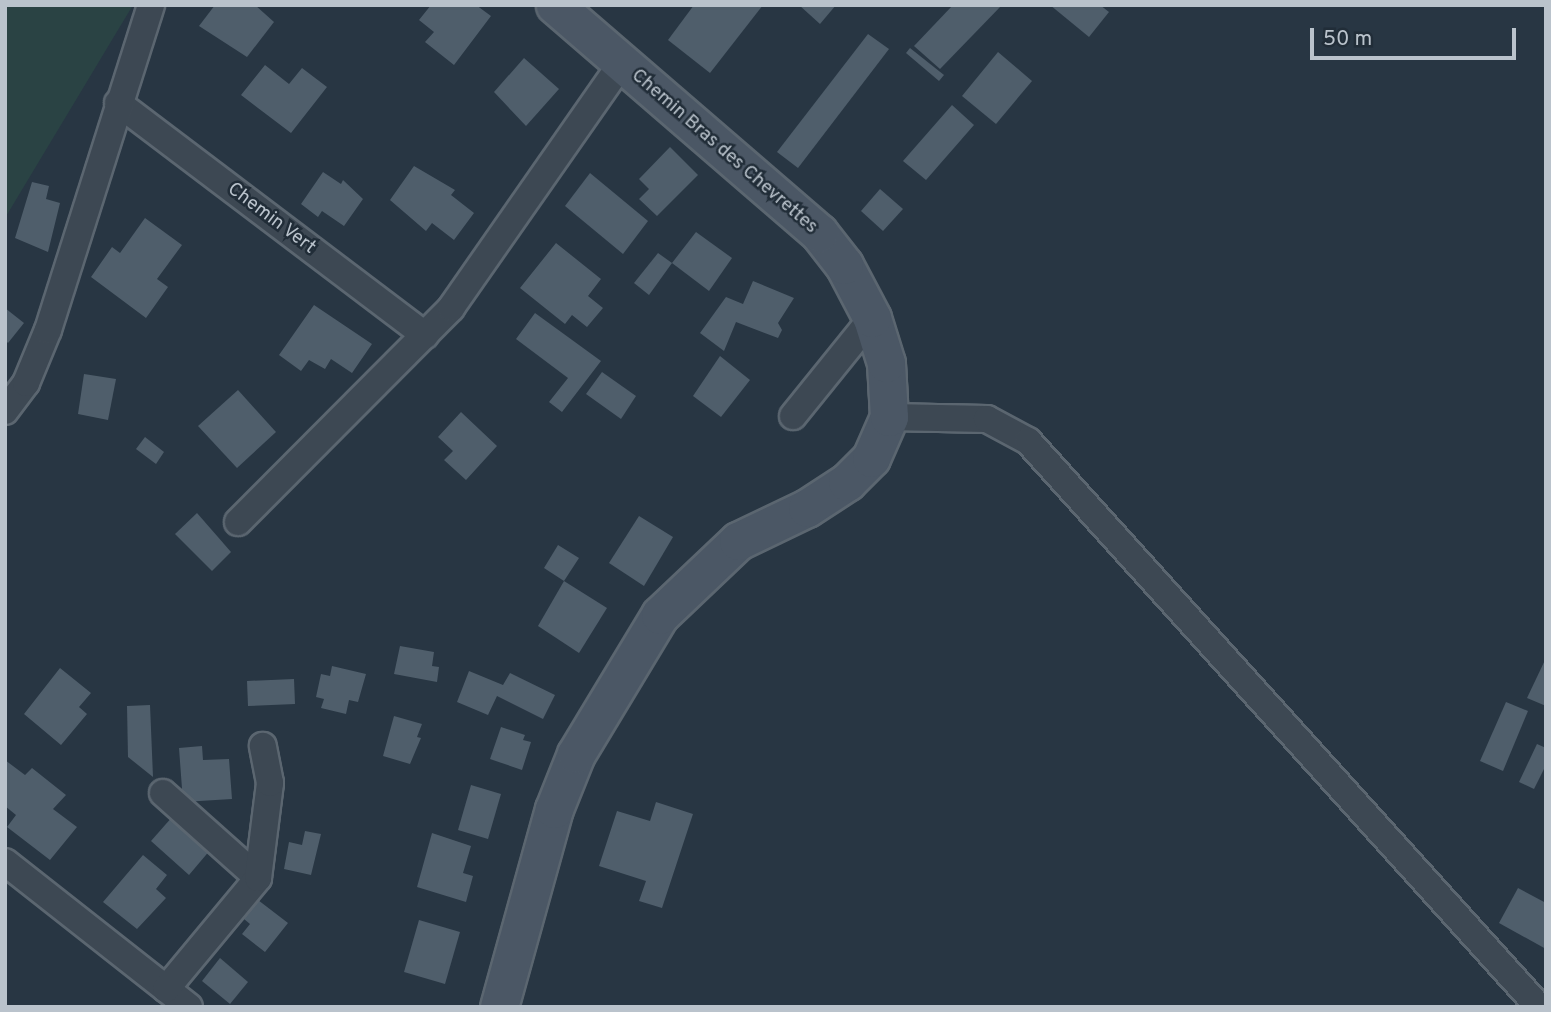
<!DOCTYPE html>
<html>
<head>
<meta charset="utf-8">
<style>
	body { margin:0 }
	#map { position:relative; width:1551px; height:1012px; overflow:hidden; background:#283643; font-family:Overpass,sans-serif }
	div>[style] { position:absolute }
	.green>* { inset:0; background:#2a4344 }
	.building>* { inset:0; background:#4f5e6b }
	.roads { filter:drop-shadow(2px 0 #5b6670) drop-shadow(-2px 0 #5b6670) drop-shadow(0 2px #5b6670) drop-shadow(0 -2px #5b6670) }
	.minor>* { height:26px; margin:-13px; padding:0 13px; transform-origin:13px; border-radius:13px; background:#3d4853 }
	.secondary>* { height:37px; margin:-18.5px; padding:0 18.5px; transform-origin:18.5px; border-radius:18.5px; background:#4b5765 }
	span { translate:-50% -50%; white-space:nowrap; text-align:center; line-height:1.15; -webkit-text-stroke:5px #212d38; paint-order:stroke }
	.street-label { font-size:19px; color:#bac3cc }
	.frame { position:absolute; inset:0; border:7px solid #bac3cc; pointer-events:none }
	.scale { position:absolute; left:1310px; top:28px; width:206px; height:32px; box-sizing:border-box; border:4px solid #bac3cc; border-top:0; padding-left:9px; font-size:21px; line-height:24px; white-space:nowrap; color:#bac3cc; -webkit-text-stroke:5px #212d38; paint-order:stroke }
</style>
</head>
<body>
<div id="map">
	<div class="green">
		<i style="clip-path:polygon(5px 5px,133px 5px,5px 218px)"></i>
	</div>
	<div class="building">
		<i style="clip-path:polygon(215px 5px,255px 5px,274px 22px,247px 57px,199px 26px)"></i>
		<i style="clip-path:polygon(431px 5px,476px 5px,491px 16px,454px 65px,425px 42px,434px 32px,419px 20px)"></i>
		<i style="clip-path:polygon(694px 5px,763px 5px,710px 73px,668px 40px)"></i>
		<i style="clip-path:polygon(799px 5px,836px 5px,820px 24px)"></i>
		<i style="clip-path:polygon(953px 5px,1002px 5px,940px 69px,914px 46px)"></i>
		<i style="clip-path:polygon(1050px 5px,1100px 5px,1109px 12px,1089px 37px)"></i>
		<i style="clip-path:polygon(868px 34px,889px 49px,798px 168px,777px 152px)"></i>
		<i style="clip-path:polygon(910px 48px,944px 75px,939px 81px,906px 53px)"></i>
		<i style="clip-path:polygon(998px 52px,1032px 81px,996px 124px,962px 96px)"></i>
		<i style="clip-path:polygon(524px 58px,559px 89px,526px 126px,494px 92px)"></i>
		<i style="clip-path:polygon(265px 65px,289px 84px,302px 68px,327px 87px,291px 133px,241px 95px)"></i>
		<i style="clip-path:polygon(952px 105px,974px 125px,926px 180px,903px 161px)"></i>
		<i style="clip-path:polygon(670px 147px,698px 175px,657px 216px,639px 199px,649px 189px,639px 179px)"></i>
		<i style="clip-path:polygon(414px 166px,455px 190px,451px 195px,474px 213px,454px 240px,432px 223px,426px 231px,390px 200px)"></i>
		<i style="clip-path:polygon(323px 172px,341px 184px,343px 180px,363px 199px,344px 226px,322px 211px,318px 217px,301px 204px)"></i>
		<i style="clip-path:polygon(590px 173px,648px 221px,623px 254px,565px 206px)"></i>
		<i style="clip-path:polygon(32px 182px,49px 186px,46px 199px,60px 203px,48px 252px,15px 238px)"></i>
		<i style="clip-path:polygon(880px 189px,903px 209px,883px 231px,861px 211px)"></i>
		<i style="clip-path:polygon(145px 218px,182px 245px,157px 279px,168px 287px,146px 318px,91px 277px,112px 247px,120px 253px)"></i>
		<i style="clip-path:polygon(696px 232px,732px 258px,709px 291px,672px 263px)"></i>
		<i style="clip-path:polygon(556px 243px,601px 279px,588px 296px,603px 308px,587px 327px,572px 315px,565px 324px,520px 288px)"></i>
		<i style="clip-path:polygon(658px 253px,672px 263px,649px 295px,634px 283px)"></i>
		<i style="clip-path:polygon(753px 281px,794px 298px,778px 323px,782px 330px,778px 338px,736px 322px,724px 351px,700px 333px,726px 297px,743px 304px)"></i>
		<i style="clip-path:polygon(314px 305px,372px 344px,352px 373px,331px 359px,325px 369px,309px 360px,301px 371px,279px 355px)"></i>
		<i style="clip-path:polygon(5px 308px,24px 323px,8px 343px,5px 340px)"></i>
		<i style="clip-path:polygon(535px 313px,601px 361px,562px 412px,549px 402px,568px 378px,516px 339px)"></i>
		<i style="clip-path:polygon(720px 356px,750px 380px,721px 417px,693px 396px)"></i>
		<i style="clip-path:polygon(602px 372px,636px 396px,621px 419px,586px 394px)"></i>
		<i style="clip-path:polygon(84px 374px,116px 379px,108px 420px,78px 414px)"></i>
		<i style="clip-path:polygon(238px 390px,276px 432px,237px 468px,198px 426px)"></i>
		<i style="clip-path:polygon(461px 412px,497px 446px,466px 480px,444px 460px,453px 451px,438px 437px)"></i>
		<i style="clip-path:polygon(145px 437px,164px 452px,156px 464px,136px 449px)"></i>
		<i style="clip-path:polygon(197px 513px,231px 552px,212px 571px,175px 534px)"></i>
		<i style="clip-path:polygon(639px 516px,673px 537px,644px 586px,609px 563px)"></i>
		<i style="clip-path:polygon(558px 545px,579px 558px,564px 581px,544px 568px)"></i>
		<i style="clip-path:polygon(564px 581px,607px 608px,579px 653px,538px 626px)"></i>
		<i style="clip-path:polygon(400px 646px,434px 652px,432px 666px,439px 667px,437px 682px,394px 674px)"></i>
		<i style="clip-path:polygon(1546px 658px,1546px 706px,1527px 698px)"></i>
		<i style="clip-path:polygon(332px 666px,366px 674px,358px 702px,349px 700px,346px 714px,321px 708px,324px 699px,316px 697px,321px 674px,330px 676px)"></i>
		<i style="clip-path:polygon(60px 668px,91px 693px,79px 707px,87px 714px,61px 745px,24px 714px)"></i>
		<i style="clip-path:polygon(469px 671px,503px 685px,510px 673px,555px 695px,543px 719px,497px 696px,488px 715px,457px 702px)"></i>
		<i style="clip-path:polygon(294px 679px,295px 704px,248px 706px,247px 681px)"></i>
		<i style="clip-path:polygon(1506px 702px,1528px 711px,1503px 771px,1480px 761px)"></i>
		<i style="clip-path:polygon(150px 705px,153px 777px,128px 757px,127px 706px)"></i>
		<i style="clip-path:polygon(394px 716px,422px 724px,417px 737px,421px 738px,410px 764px,383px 756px)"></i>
		<i style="clip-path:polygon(501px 727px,525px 735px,523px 740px,531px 742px,522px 770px,490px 759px)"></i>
		<i style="clip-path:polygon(1537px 744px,1546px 748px,1546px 765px,1534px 789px,1519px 782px)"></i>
		<i style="clip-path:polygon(202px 746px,203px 760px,229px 759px,232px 799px,183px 802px,179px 748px)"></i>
		<i style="clip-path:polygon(5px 760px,25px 775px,32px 768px,66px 795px,53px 809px,77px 827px,50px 860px,7px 827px,16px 815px,5px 806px)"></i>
		<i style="clip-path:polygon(471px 785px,501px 794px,488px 839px,458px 830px)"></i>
		<i style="clip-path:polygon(656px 802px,693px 814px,662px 908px,639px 901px,646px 881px,599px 866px,617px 811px,650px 821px)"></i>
		<i style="clip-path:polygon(173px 816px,211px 849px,189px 875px,151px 841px)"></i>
		<i style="clip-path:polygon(305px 831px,321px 834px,311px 875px,284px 869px,289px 842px,302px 845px)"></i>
		<i style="clip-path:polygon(432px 833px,471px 846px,463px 873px,473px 876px,466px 902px,417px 887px)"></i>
		<i style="clip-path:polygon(143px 855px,167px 875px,156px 889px,166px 898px,137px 929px,103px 902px)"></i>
		<i style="clip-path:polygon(1518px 888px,1546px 903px,1546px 949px,1499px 923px)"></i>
		<i style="clip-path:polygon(258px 900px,288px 923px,265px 952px,242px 934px,250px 924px,244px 919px)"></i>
		<i style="clip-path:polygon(419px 920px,460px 932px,445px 984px,404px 972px)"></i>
		<i style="clip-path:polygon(220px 958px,248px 982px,230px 1004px,202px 981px)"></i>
	</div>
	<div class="roads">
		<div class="minor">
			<i style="left:118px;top:103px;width:385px;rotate:37.1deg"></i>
			<i style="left:5px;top:411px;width:35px;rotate:-53deg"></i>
			<i style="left:26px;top:383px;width:57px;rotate:-67.5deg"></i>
			<i style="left:48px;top:330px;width:341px;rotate:-72.4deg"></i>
			<i style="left:793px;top:416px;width:126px;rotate:-51.1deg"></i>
			<i style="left:889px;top:417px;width:98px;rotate:1.2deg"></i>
			<i style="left:987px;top:419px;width:47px;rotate:28.2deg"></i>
			<i style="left:1028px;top:441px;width:763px;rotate:47.92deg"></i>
			<i style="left:238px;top:522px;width:302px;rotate:-45.1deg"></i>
			<i style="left:451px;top:308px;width:297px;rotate:-55.1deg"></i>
			<i style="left:163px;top:793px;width:127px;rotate:41.8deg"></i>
			<i style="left:5px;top:862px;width:234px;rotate:38.2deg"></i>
			<i style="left:166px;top:989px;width:144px;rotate:-50.3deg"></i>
			<i style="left:258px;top:878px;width:96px;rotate:-82.8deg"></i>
			<i style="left:270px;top:783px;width:38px;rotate:-101deg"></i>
		</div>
		<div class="secondary">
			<i style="left:499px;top:1007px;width:205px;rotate:-74.5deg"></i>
			<i style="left:554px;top:809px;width:59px;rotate:-68.2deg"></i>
			<i style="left:576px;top:754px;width:162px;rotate:-58.9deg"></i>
			<i style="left:660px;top:615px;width:108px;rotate:-43.5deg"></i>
			<i style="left:738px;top:541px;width:76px;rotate:-25.6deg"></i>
			<i style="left:807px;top:508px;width:48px;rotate:-33deg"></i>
			<i style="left:847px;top:482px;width:34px;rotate:-45deg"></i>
			<i style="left:871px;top:458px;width:45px;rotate:-66.3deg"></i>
			<i style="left:889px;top:417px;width:54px;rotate:-93.2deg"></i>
			<i style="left:886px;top:363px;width:47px;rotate:-107.3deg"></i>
			<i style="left:872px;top:318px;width:60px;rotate:-117.8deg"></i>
			<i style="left:844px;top:265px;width:41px;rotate:-128deg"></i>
			<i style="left:819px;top:233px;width:349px;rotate:-139.2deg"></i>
		</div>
	</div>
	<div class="street-label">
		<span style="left:724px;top:152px;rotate:41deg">Chemin Bras des Chevrettes</span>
		<span style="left:271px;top:219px;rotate:37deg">Chemin Vert</span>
	</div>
	<div class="frame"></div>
	<div class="scale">50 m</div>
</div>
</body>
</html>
